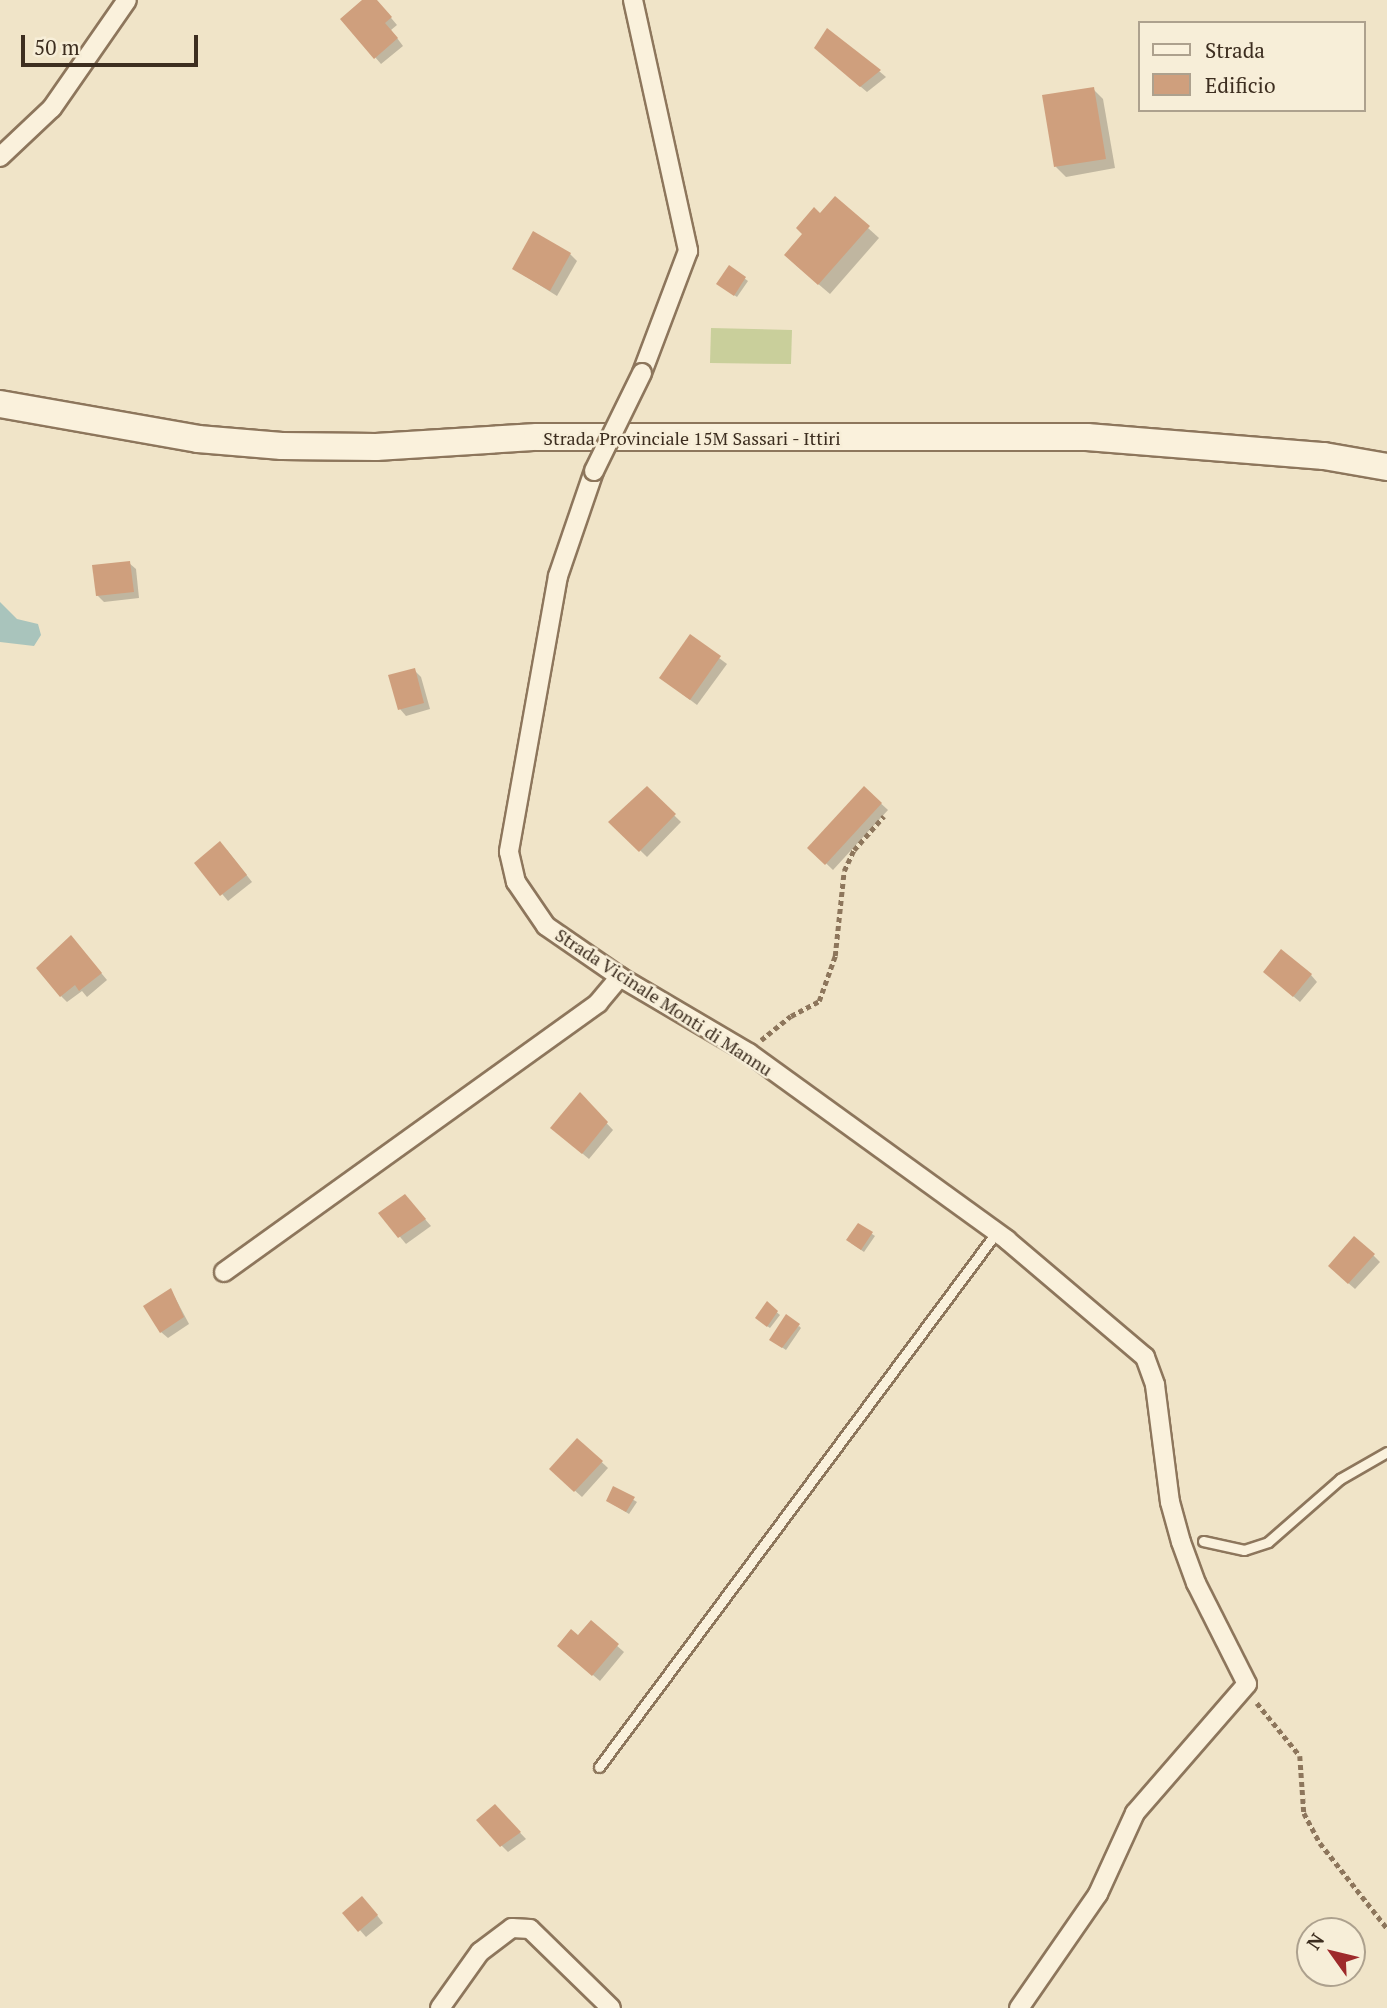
<!DOCTYPE html>
<html>
<head>
<meta charset="utf-8">
<style>
	body { margin:0 }
	#map { position:relative; width:1387px; height:2008px; overflow:hidden; background:#f0e4c8; font-family:"PT Serif",serif }
	div>[style] { position:absolute }
	.green>* { inset:0; background:#c9cf9b }
	.water>* { inset:0; background:#a9c4bc }
	.shadow>* { inset:0; background:#0003 }
	.building>* { inset:0; background:#cf9f7d }
	.path>* { height:4.5px; margin-top:-2.25px; transform-origin:0; background:repeating-linear-gradient(90deg,#8d765c 0 5px,transparent 0 8.5px) }
	.roads { filter:drop-shadow(2px 0 #8d765c) drop-shadow(-2px 0 #8d765c) drop-shadow(0 2px #8d765c) drop-shadow(0 -2px #8d765c) }
	.lane>* { height:9px; margin:-4.5px; padding:0 4.5px; transform-origin:4.5px; border-radius:4.5px; background:#faf1dc }
	.street>* { height:18px; margin:-9px; padding:0 9px; transform-origin:9px; border-radius:9px; background:#faf1dc }
	.secondary>* { height:26px; margin:-13px; padding:0 13px; transform-origin:13px; border-radius:13px; background:#faf1dc }
	.bridges { filter:drop-shadow(2px 0 #8d765c) drop-shadow(-2px 0 #8d765c) drop-shadow(0 2px #8d765c) drop-shadow(0 -2px #8d765c) }
	.street-bridge>* { height:18px; margin:-9px; padding:0 9px; transform-origin:9px; border-radius:9px; background:#faf1dc }
	span { translate:-50% -50%; white-space:nowrap; text-align:center; line-height:1.15; -webkit-text-stroke:5px #f7eed8; paint-order:stroke }
	.street-label { font-size:18px; color:#3d2e20 }
	.legend { position:absolute; left:1138px; top:21px; width:228px; height:91px; box-sizing:border-box; background:#f7eed8; border:2px solid #ada18e; margin:0; padding:9px 12px; list-style:none; font-size:21px; color:#3d2e20 }
	.legend li { display:flex; align-items:center; gap:14px; height:35px }
	.legend b { width:35px; border:2px solid #ada18e }
	.north { position:absolute; left:1296px; top:1917px; width:70px; height:70px; box-sizing:border-box; background:#f7eed8; border:2px solid #ada18e; border-radius:50%; rotate:304deg; font-size:19px; font-weight:700; line-height:28px; text-align:center; color:#3d2e20 }
	.north::after { content:''; display:block; margin:auto; width:24px; height:32px; background:#9e2a2b; clip-path:polygon(50% 0,100% 100%,50% 72%,0 100%) }
	.scale { position:absolute; left:21px; top:35px; width:177px; height:32px; box-sizing:border-box; border:4px solid #3d2e20; border-top:0; padding-left:9px; font-size:21px; line-height:24px; white-space:nowrap; color:#3d2e20; -webkit-text-stroke:5px #f7eed8; paint-order:stroke }
</style>
</head>
<body>
<div id="map">
	<div class="green">
		<i style="clip-path:polygon(711px 328px,792px 330px,791px 364px,710px 363px)"></i>
	</div>
	<div class="water">
		<i style="clip-path:polygon(0 602px,17px 619px,38px 624px,41px 635px,34px 646px,0 642px)"></i>
	</div>
	<div class="shadow">
		<i style="clip-path:polygon(365px 0,376px 0,397px 25px,391px 30px,403px 46px,381px 64px,375px 57px)"></i>
		<i style="clip-path:polygon(823px 55px,879px 71px,886px 77px,867px 92px)"></i>
		<i style="clip-path:polygon(1093px 89px,1103px 99px,1115px 168px,1066px 177px,1056px 167px)"></i>
		<i style="clip-path:polygon(835px 198px,879px 238px,830px 294px,796px 265px,820px 215px)"></i>
		<i style="clip-path:polygon(570px 254px,577px 261px,557px 296px,514px 269px)"></i>
		<i style="clip-path:polygon(730px 268px,748px 281px,737px 297px,721px 286px)"></i>
		<i style="clip-path:polygon(129px 563px,136px 569px,139px 598px,104px 602px,97px 595px)"></i>
		<i style="clip-path:polygon(691px 637px,727px 664px,697px 705px,661px 678px)"></i>
		<i style="clip-path:polygon(414px 670px,421px 677px,430px 709px,406px 716px,400px 709px)"></i>
		<i style="clip-path:polygon(864px 788px,888px 810px,833px 870px,809px 847px)"></i>
		<i style="clip-path:polygon(647px 789px,681px 822px,647px 857px,611px 822px)"></i>
		<i style="clip-path:polygon(227px 850px,252px 882px,228px 901px,196px 863px)"></i>
		<i style="clip-path:polygon(77px 944px,107px 980px,87px 997px,82px 991px,67px 1002px,61px 996px)"></i>
		<i style="clip-path:polygon(1311px 975px,1317px 982px,1300px 1002px,1272px 978px)"></i>
		<i style="clip-path:polygon(580px 1095px,613px 1130px,589px 1159px,559px 1134px)"></i>
		<i style="clip-path:polygon(411px 1203px,431px 1226px,406px 1244px,381px 1214px)"></i>
		<i style="clip-path:polygon(858px 1225px,875px 1236px,864px 1252px,851px 1243px)"></i>
		<i style="clip-path:polygon(1373px 1255px,1380px 1262px,1355px 1289px,1337px 1273px)"></i>
		<i style="clip-path:polygon(171px 1290px,189px 1324px,168px 1338px,161px 1332px)"></i>
		<i style="clip-path:polygon(767px 1304px,780px 1315px,770px 1328px,760px 1321px)"></i>
		<i style="clip-path:polygon(799px 1326px,801px 1328px,786px 1350px,774px 1342px)"></i>
		<i style="clip-path:polygon(578px 1440px,608px 1468px,582px 1497px,551px 1469px)"></i>
		<i style="clip-path:polygon(614px 1488px,637px 1502px,629px 1514px,611px 1503px)"></i>
		<i style="clip-path:polygon(591px 1623px,624px 1652px,600px 1681px,566px 1652px)"></i>
		<i style="clip-path:polygon(495px 1806px,526px 1839px,508px 1852px,501px 1845px)"></i>
		<i style="clip-path:polygon(369px 1905px,383px 1923px,366px 1937px,345px 1913px)"></i>
	</div>
	<div class="building">
		<i style="clip-path:polygon(362px 0,377px 0,392px 17px,385px 23px,398px 38px,374px 59px,340px 19px)"></i>
		<i style="clip-path:polygon(827px 28px,881px 70px,860px 87px,814px 48px)"></i>
		<i style="clip-path:polygon(1094px 87px,1106px 159px,1054px 167px,1042px 95px)"></i>
		<i style="clip-path:polygon(835px 196px,870px 226px,818px 285px,784px 255px,802px 234px,796px 228px,814px 207px,820px 213px)"></i>
		<i style="clip-path:polygon(533px 231px,571px 253px,550px 291px,512px 269px)"></i>
		<i style="clip-path:polygon(729px 265px,746px 277px,734px 296px,716px 284px)"></i>
		<i style="clip-path:polygon(130px 561px,134px 592px,96px 596px,92px 565px)"></i>
		<i style="clip-path:polygon(690px 634px,721px 656px,690px 700px,659px 678px)"></i>
		<i style="clip-path:polygon(415px 668px,424px 703px,398px 710px,388px 675px)"></i>
		<i style="clip-path:polygon(647px 786px,676px 814px,639px 852px,608px 822px)"></i>
		<i style="clip-path:polygon(864px 786px,882px 803px,825px 865px,807px 848px)"></i>
		<i style="clip-path:polygon(220px 841px,247px 875px,220px 896px,194px 863px)"></i>
		<i style="clip-path:polygon(71px 935px,102px 973px,79px 991px,75px 985px,60px 997px,36px 968px)"></i>
		<i style="clip-path:polygon(1281px 949px,1312px 974px,1293px 997px,1263px 972px)"></i>
		<i style="clip-path:polygon(580px 1092px,608px 1122px,582px 1154px,550px 1128px)"></i>
		<i style="clip-path:polygon(405px 1194px,426px 1219px,398px 1238px,378px 1213px)"></i>
		<i style="clip-path:polygon(858px 1223px,873px 1232px,861px 1250px,846px 1240px)"></i>
		<i style="clip-path:polygon(1354px 1236px,1375px 1254px,1348px 1284px,1328px 1266px)"></i>
		<i style="clip-path:polygon(171px 1288px,184px 1317px,160px 1333px,143px 1306px)"></i>
		<i style="clip-path:polygon(767px 1301px,778px 1311px,767px 1327px,755px 1318px)"></i>
		<i style="clip-path:polygon(786px 1314px,800px 1324px,782px 1348px,769px 1340px)"></i>
		<i style="clip-path:polygon(577px 1438px,603px 1461px,574px 1492px,549px 1469px)"></i>
		<i style="clip-path:polygon(613px 1486px,635px 1497px,626px 1512px,606px 1501px)"></i>
		<i style="clip-path:polygon(591px 1620px,619px 1644px,592px 1676px,557px 1646px,571px 1629px,578px 1635px)"></i>
		<i style="clip-path:polygon(495px 1804px,521px 1832px,500px 1847px,476px 1820px)"></i>
		<i style="clip-path:polygon(362px 1896px,378px 1915px,358px 1932px,342px 1913px)"></i>
	</div>
	<div class="path">
		<i style="left:761px;top:1040px;width:38px;rotate:-39deg"></i>
		<i style="left:791px;top:1016px;width:32px;rotate:-28deg"></i>
		<i style="left:819px;top:1001px;width:48px;rotate:-70.4deg"></i>
		<i style="left:835px;top:956px;width:85px;rotate:-84deg"></i>
		<i style="left:844px;top:871px;width:23px;rotate:-65deg"></i>
		<i style="left:854px;top:850px;width:45px;rotate:-48.6deg"></i>
		<i style="left:1257px;top:1703px;width:68px;rotate:50.9deg"></i>
		<i style="left:1300px;top:1756px;width:57px;rotate:86deg"></i>
		<i style="left:1304px;top:1813px;width:34px;rotate:62deg"></i>
		<i style="left:1320px;top:1843px;width:108px;rotate:51.8deg"></i>
	</div>
	<div class="roads">
		<div class="lane">
			<i style="left:1203px;top:1541px;width:42px;rotate:12.4deg"></i>
			<i style="left:1244px;top:1550px;width:25px;rotate:-18deg"></i>
			<i style="left:1268px;top:1542px;width:96px;rotate:-41.2deg"></i>
			<i style="left:1340px;top:1479px;width:54px;rotate:-29.9deg"></i>
			<i style="left:599px;top:1767px;width:665px;rotate:-53.37deg"></i>
		</div>
		<div class="street">
			<i style="left:633px;top:0;width:257px;rotate:77.6deg"></i>
			<i style="left:688px;top:251px;width:130px;rotate:110.7deg"></i>
			<i style="left:0;top:157px;width:71px;rotate:-43.3deg"></i>
			<i style="left:52px;top:108px;width:131px;rotate:-55.2deg"></i>
			<i style="left:594px;top:471px;width:111px;rotate:108.9deg"></i>
			<i style="left:558px;top:576px;width:280px;rotate:100.1deg"></i>
			<i style="left:509px;top:852px;width:31px;rotate:77deg"></i>
			<i style="left:516px;top:882px;width:53px;rotate:55.7deg"></i>
			<i style="left:546px;top:926px;width:90px;rotate:34.6deg"></i>
			<i style="left:620px;top:977px;width:150px;rotate:30.5deg"></i>
			<i style="left:749px;top:1053px;width:319px;rotate:35.9deg"></i>
			<i style="left:1007px;top:1240px;width:181px;rotate:40.3deg"></i>
			<i style="left:1145px;top:1357px;width:30px;rotate:70deg"></i>
			<i style="left:1155px;top:1385px;width:118px;rotate:82.7deg"></i>
			<i style="left:1170px;top:1502px;width:41px;rotate:74.6deg"></i>
			<i style="left:1181px;top:1542px;width:44px;rotate:69.9deg"></i>
			<i style="left:1196px;top:1583px;width:113px;rotate:63.2deg"></i>
			<i style="left:1247px;top:1684px;width:171px;rotate:131deg"></i>
			<i style="left:1135px;top:1813px;width:89px;rotate:114.6deg"></i>
			<i style="left:1098px;top:1894px;width:139px;rotate:124.7deg"></i>
			<i style="left:224px;top:1272px;width:461px;rotate:-35.7deg"></i>
			<i style="left:598px;top:1003px;width:34px;rotate:-50deg"></i>
			<i style="left:440px;top:2008px;width:69px;rotate:-54.5deg"></i>
			<i style="left:480px;top:1952px;width:40px;rotate:-37deg"></i>
			<i style="left:512px;top:1928px;width:18px;rotate:3deg"></i>
			<i style="left:530px;top:1929px;width:113px;rotate:44.3deg"></i>
		</div>
		<div class="secondary">
			<i style="left:0;top:404px;width:201px;rotate:10deg"></i>
			<i style="left:198px;top:439px;width:84px;rotate:4.8deg"></i>
			<i style="left:282px;top:446px;width:94px;rotate:0.6deg"></i>
			<i style="left:376px;top:447px;width:161px;rotate:-3.6deg"></i>
			<i style="left:537px;top:437px;width:550px"></i>
			<i style="left:1087px;top:437px;width:238px;rotate:4.6deg"></i>
			<i style="left:1324px;top:456px;width:64px;rotate:9.9deg"></i>
		</div>
	</div>
	<div class="bridges">
		<div class="street-bridge">
			<i style="left:594px;top:471px;width:109px;rotate:-63.9deg"></i>
		</div>
	</div>
	<div class="street-label">
		<span style="left:692px;top:438px">Strada Provinciale 15M Sassari - Ittiri</span>
		<span style="left:664px;top:1002px;rotate:33deg">Strada Vicinale Monti di Mannu</span>
	</div>
	<ul class="legend">
	<li><b style="height:9px;background:#faf1dc"></b>Strada</li>
	<li><b style="height:19px;background:#cf9f7d"></b>Edificio</li>
	</ul>
	<div class="north">N</div>
	<div class="scale">50 m</div>
</div>
</body>
</html>
